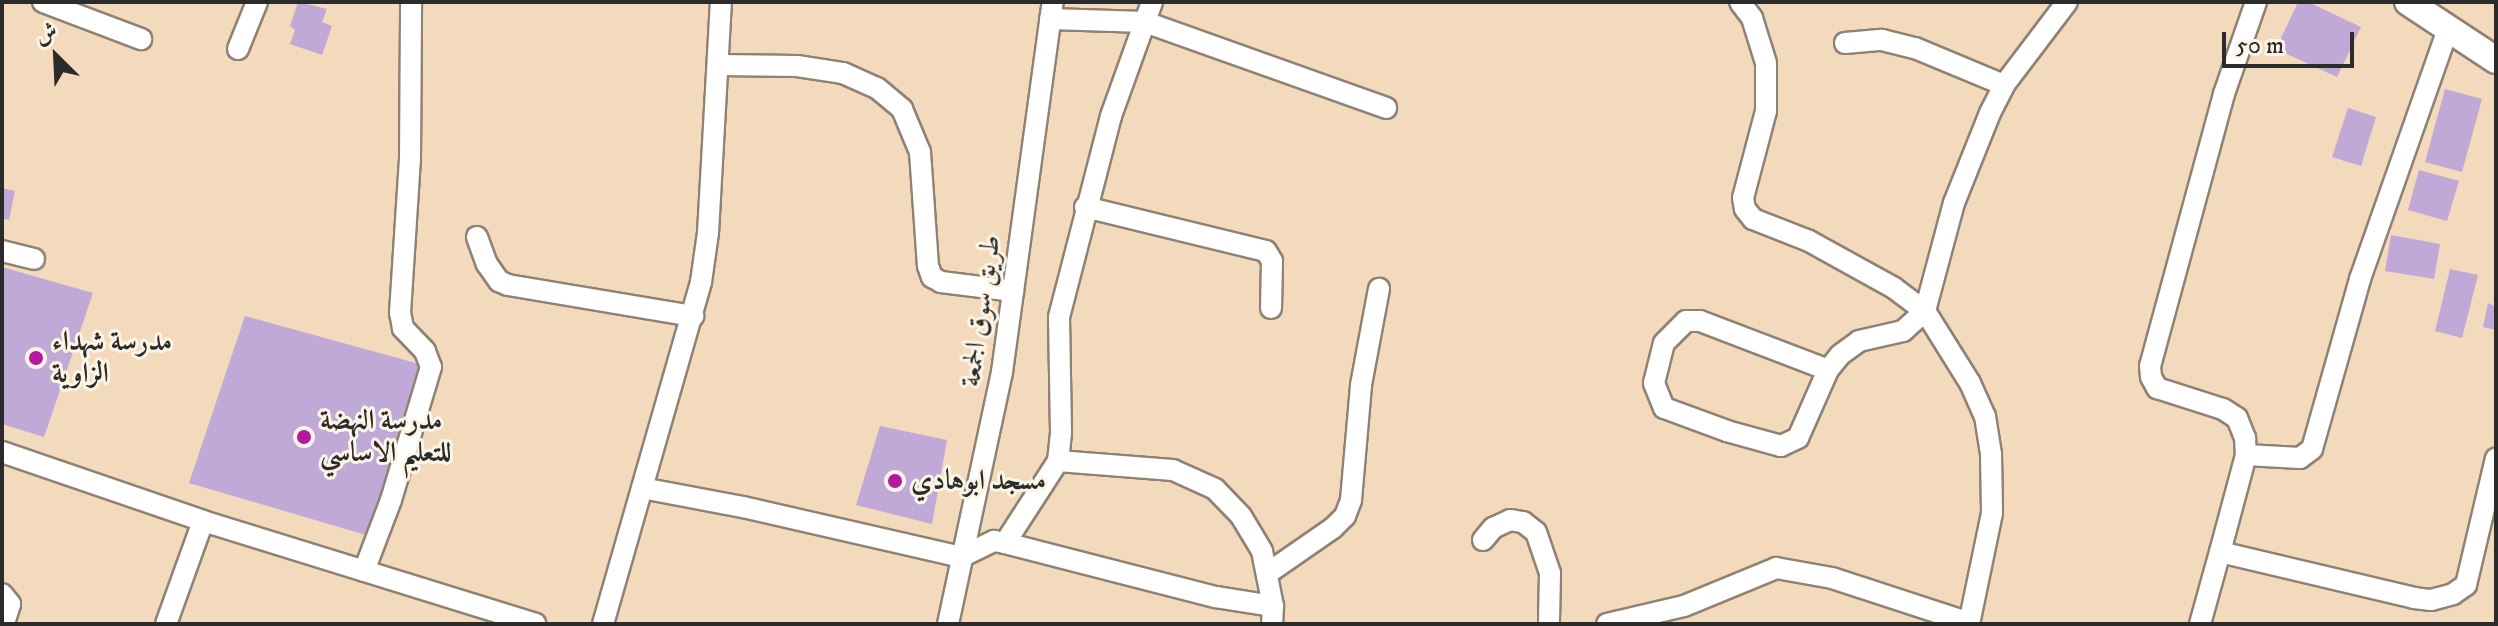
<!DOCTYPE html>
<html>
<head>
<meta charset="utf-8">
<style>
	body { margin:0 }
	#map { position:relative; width:2498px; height:626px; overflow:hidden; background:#f3dabc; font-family:"IM FELL DW Pica",Amiri,serif }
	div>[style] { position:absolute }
	.building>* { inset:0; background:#c0a8d7 }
	.roads { filter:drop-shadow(2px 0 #8f8274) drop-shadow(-2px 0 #8f8274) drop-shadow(0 2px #8f8274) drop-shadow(0 -2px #8f8274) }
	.minor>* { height:20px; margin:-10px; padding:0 10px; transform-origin:10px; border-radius:10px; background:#fff }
	.major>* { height:26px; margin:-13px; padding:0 13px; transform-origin:13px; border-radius:13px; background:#fff }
	.dots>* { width:22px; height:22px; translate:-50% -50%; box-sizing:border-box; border:4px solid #fcf5e5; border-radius:50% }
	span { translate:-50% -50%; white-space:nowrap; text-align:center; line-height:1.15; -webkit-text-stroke:6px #fcf5e5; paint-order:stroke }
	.street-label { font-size:28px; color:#2b2b2b }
	.poi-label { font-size:28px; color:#2b2b2b; font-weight:700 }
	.left { translate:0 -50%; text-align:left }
	.frame { position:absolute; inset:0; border:4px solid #2b2b2b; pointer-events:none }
	.north { position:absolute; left:16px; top:16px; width:80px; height:80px; -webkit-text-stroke:6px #fcf5e5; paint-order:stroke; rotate:336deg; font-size:22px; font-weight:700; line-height:32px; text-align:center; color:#2b2b2b }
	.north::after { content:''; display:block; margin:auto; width:28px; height:36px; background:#2b2b2b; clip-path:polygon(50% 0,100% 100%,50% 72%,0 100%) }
	.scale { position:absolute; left:2222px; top:32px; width:132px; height:36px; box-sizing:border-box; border:4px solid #2b2b2b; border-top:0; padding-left:10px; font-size:24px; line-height:28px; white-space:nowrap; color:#2b2b2b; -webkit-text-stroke:6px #fcf5e5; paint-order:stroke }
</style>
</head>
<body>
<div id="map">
	<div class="building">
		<i style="clip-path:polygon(298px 2px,327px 9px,322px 22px,332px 26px,322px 55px,290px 44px,295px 30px,290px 26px)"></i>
		<i style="clip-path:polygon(2298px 2px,2308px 2px,2361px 27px,2337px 77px,2276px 49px)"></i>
		<i style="clip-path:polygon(2445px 89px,2482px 99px,2462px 172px,2425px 162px)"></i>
		<i style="clip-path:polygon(2348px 108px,2376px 117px,2361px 166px,2332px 157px)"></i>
		<i style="clip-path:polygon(2419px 170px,2459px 181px,2447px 221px,2408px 210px)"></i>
		<i style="clip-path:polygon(2px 188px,15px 191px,9px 220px,2px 218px)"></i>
		<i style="clip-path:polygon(2391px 235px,2440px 244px,2434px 279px,2385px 271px)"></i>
		<i style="clip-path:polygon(2px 267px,93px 293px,44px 437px,2px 424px)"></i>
		<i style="clip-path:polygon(2450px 269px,2478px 275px,2462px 338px,2435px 331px)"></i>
		<i style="clip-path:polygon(2488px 303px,2496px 307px,2496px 330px,2483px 327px)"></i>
		<i style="clip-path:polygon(245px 316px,423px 365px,373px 537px,189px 483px)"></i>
		<i style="clip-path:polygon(880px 426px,947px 440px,932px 524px,856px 505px)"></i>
	</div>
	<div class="roads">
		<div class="minor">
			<i style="left:43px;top:2px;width:105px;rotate:20.7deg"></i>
			<i style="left:1152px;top:2px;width:121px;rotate:109.8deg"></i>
			<i style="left:1111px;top:116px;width:208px;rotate:104.5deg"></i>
			<i style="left:1059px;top:317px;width:116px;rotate:89deg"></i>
			<i style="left:1061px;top:433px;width:28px;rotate:96deg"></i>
			<i style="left:1058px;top:461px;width:115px;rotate:4.5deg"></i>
			<i style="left:1173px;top:470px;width:46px;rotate:24.3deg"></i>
			<i style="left:1215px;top:489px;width:37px;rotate:46deg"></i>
			<i style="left:1241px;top:516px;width:41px;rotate:59deg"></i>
			<i style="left:1262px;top:551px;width:56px;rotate:78.7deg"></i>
			<i style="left:1273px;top:606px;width:18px;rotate:93deg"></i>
			<i style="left:1740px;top:2px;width:20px;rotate:53deg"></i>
			<i style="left:1752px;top:18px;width:47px;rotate:72.7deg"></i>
			<i style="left:1766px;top:63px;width:48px;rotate:90deg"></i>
			<i style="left:1766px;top:111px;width:90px;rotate:104.8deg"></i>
			<i style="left:1743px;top:198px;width:11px;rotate:80deg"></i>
			<i style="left:1745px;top:209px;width:13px;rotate:51deg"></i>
			<i style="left:1753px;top:219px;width:60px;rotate:21.4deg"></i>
			<i style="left:1809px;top:241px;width:97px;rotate:28.9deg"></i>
			<i style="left:1894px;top:288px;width:39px;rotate:37deg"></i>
			<i style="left:1925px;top:311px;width:85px;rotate:58deg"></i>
			<i style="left:1970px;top:383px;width:36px;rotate:66deg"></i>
			<i style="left:1985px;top:416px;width:38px;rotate:81deg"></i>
			<i style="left:1991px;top:454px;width:59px;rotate:89deg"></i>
			<i style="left:1992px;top:513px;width:113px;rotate:101.7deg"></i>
			<i style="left:2256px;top:2px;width:97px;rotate:109.2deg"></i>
			<i style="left:2224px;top:94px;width:282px;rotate:105.2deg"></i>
			<i style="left:2150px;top:366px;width:11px;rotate:85deg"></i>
			<i style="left:2151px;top:377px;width:13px;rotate:61deg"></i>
			<i style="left:2157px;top:388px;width:69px;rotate:17.7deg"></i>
			<i style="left:2223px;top:409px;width:17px;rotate:33deg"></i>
			<i style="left:2237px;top:418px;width:22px;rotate:68deg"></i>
			<i style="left:2245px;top:438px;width:17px;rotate:87deg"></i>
			<i style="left:2246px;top:455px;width:100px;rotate:105deg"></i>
			<i style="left:2220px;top:552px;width:199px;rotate:13.3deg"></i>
			<i style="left:2414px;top:598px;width:17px;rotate:7deg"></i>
			<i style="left:2431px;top:600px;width:23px;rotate:-15deg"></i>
			<i style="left:2453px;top:594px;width:16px;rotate:-35deg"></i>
			<i style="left:2466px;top:585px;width:130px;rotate:-76.7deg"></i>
			<i style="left:1050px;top:19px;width:95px;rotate:1.8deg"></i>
			<i style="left:1145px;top:22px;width:256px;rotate:19.6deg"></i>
			<i style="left:1845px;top:43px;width:37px;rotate:-5deg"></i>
			<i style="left:1882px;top:40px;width:34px;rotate:14deg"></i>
			<i style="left:1915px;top:48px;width:96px;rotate:22.6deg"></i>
			<i style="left:238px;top:49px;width:51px;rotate:-68deg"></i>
			<i style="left:720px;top:65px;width:77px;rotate:0.7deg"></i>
			<i style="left:797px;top:66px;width:47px;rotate:8.7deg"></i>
			<i style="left:843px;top:73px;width:37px;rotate:24deg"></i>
			<i style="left:877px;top:88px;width:33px;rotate:40deg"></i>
			<i style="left:902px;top:109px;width:47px;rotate:67.3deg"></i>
			<i style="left:920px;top:152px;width:114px;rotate:86deg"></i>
			<i style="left:928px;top:266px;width:12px;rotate:70deg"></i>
			<i style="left:932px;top:277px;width:10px;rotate:29deg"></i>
			<i style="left:941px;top:282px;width:73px;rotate:7.1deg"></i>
			<i style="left:1085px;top:207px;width:186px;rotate:13.7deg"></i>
			<i style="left:1266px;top:251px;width:12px;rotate:59deg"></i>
			<i style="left:1272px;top:261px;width:47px;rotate:91.2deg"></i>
			<i style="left:477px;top:237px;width:29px;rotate:70deg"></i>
			<i style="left:487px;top:264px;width:21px;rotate:55deg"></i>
			<i style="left:499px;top:281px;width:10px;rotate:24deg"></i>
			<i style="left:508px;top:285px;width:188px;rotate:9.5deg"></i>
			<i style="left:2px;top:251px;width:33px;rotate:14deg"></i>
			<i style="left:1686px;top:321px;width:14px"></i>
			<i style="left:1700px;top:321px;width:137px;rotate:20.9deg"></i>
			<i style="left:1828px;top:370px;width:74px;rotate:113.8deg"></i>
			<i style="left:1798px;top:438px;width:19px;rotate:155deg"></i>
			<i style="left:1781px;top:446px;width:56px;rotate:-164.5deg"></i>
			<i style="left:1727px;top:431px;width:67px;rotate:-159.9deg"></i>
			<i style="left:1664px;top:408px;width:27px;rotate:-112deg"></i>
			<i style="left:1654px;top:383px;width:41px;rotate:-76deg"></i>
			<i style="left:1664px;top:343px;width:31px;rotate:-45deg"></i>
			<i style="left:1828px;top:370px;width:19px;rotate:-51deg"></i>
			<i style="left:1840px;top:355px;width:24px;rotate:-36deg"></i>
			<i style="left:1859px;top:341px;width:45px;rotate:-12.8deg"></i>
			<i style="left:1903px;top:331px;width:30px;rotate:-42deg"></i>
			<i style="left:1925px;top:311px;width:112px;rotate:-75deg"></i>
			<i style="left:1954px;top:203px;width:97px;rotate:-68.2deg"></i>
			<i style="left:1990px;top:113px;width:31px;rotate:-63deg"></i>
			<i style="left:2004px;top:85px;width:104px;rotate:-52.8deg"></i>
			<i style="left:2px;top:452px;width:213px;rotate:18.9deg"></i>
			<i style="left:203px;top:521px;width:348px;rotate:17.2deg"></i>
			<i style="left:2246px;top:455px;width:54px;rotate:3.2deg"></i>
			<i style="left:2300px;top:458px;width:15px;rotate:-37deg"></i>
			<i style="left:2312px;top:449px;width:177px;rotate:-74.2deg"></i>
			<i style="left:2360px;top:279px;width:265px;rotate:-70.6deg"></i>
			<i style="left:642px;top:488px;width:103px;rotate:10.7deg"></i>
			<i style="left:743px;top:507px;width:224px;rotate:12.9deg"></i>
			<i style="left:961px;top:557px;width:37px;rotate:-26deg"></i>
			<i style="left:994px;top:541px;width:11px;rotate:10deg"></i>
			<i style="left:1005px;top:543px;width:98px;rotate:-57.1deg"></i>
			<i style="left:1483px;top:540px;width:16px;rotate:-50deg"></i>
			<i style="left:1493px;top:528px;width:19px;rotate:-25deg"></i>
			<i style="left:1510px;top:520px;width:13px;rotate:9deg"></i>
			<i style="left:1523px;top:522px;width:16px;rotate:38deg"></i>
			<i style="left:1536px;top:532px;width:43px;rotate:71.1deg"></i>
			<i style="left:1550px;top:573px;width:49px;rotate:91.2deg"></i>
			<i style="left:1005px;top:543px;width:218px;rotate:14.4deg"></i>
			<i style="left:1216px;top:597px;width:58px;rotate:9deg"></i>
			<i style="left:364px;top:571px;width:76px;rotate:-69.2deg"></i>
			<i style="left:391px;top:500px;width:139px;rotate:-73.3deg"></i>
			<i style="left:431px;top:367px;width:17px;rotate:-111deg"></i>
			<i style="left:425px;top:351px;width:32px;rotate:-134deg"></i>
			<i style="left:403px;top:328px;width:15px;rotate:-101deg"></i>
			<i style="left:400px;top:313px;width:154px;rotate:-86.3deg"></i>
			<i style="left:410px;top:159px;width:157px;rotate:-89.6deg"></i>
			<i style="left:1268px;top:573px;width:79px;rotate:-34.7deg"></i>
			<i style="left:1333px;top:528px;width:17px;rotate:-45deg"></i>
			<i style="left:1345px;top:516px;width:17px;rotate:-69deg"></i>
			<i style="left:1351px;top:500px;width:115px;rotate:-85deg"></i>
			<i style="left:1361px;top:385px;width:98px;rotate:-79.4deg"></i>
			<i style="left:2px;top:594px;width:13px;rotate:51deg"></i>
			<i style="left:10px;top:604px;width:21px;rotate:107deg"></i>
			<i style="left:166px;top:624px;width:109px;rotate:-70.2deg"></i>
			<i style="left:603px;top:624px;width:356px;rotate:-74deg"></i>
			<i style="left:701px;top:282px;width:49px;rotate:-81.9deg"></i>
			<i style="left:708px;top:233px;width:231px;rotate:-86.8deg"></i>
			<i style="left:948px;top:624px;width:258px;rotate:-77.9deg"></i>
			<i style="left:1002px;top:372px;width:373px;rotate:-82.2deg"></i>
			<i style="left:1607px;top:624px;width:79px;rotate:-13.2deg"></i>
			<i style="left:1684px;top:606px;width:100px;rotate:-22.4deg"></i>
			<i style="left:1776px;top:568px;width:57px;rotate:10.1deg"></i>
			<i style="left:1832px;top:578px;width:145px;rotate:18.1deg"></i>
			<i style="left:2200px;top:624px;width:75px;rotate:-74.5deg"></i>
		</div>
		<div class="major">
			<i style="left:2408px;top:2px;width:105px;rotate:33.4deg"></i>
		</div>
	</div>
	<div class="dots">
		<i style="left:36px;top:358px;background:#b5179e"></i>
		<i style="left:304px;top:437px;background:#b5179e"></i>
		<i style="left:895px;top:481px;background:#b5179e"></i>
	</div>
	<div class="street-label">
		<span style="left:981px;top:311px;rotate:-82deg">طريق سوق الجمعة</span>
	</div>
	<div class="poi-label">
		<span class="left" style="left:52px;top:358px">مدرسة شهداء<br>الزاوية</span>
		<span class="left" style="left:320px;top:437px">مدرسة النهضة<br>للتعليم الاساسي</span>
		<span class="left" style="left:911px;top:481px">مسجد ابوهادي</span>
	</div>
	<div class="frame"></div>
	<div class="north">ش</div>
	<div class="scale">50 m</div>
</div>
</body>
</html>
